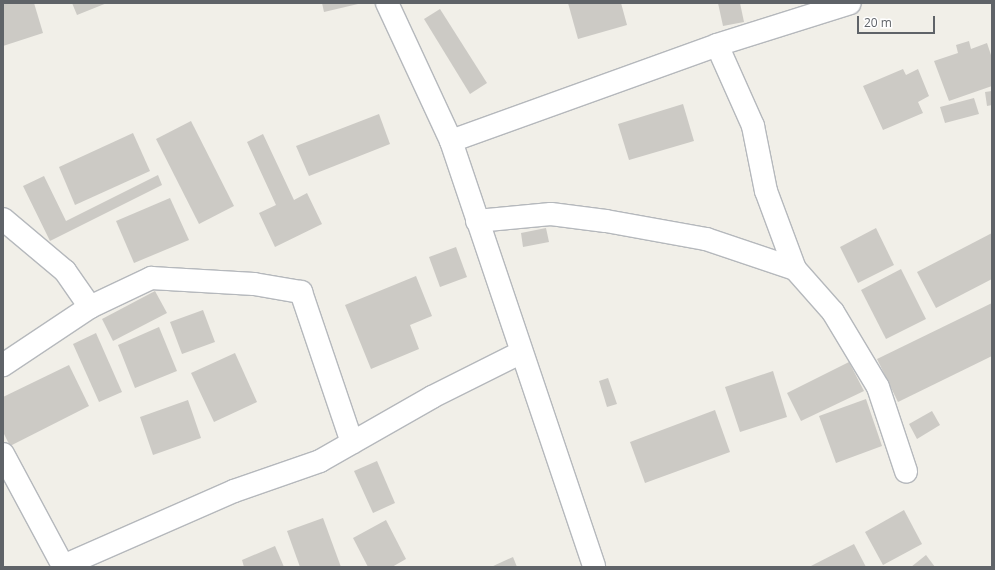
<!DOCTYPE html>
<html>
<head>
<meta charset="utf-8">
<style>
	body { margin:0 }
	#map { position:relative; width:995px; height:570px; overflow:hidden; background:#f1efe8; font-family:"Open Sans",sans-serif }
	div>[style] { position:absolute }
	.building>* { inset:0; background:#cccac5 }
	.roads { filter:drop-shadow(1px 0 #b5b8bc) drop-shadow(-1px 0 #b5b8bc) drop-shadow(0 1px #b5b8bc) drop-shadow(0 -1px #b5b8bc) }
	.minor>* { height:22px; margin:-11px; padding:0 11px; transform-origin:11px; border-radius:11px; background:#fff }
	span { translate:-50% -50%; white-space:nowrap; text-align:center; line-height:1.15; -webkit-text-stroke:4px #fff; paint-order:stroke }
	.frame { position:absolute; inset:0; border:4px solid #5f6368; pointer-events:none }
	.scale { position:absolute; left:857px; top:16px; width:78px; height:18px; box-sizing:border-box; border:2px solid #5f6368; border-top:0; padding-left:5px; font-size:12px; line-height:14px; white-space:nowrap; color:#5f6368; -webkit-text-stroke:3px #fff; paint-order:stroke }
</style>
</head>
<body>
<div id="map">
	<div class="building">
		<i style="clip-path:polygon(3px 3px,34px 3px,43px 33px,3px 46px)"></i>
		<i style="clip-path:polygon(72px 3px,107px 3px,77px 15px)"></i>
		<i style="clip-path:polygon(322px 3px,358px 3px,358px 4px,324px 12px)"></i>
		<i style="clip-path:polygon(568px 3px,621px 3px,627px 25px,578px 39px)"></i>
		<i style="clip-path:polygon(718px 3px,740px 3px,744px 22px,723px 26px)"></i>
		<i style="clip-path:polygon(440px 9px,487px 83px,470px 94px,424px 19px)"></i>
		<i style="clip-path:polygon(969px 41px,971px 49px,987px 43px,992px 58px,992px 86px,949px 101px,934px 61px,958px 53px,956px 45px)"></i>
		<i style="clip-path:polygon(903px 69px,906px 75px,918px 69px,929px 96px,918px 102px,923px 113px,883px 130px,863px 86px)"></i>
		<i style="clip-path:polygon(992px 91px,992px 105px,987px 106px,985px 92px)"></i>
		<i style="clip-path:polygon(974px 98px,979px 114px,945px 123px,940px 107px)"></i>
		<i style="clip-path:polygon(683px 104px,694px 141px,629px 160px,618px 124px)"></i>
		<i style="clip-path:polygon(379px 114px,390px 144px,309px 176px,296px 146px)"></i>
		<i style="clip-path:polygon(191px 121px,234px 206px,199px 224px,156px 139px)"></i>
		<i style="clip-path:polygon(133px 133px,150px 171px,75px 205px,59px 167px)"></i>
		<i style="clip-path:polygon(263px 134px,294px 200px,307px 193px,322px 224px,275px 247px,259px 213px,276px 205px,247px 142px)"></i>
		<i style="clip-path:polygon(158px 175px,162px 185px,50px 241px,23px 186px,44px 176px,66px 221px)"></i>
		<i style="clip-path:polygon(170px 198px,189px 240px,134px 263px,116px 221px)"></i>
		<i style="clip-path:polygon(546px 228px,549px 242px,523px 247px,521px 233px)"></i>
		<i style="clip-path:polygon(876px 228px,894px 265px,858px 283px,840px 247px)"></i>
		<i style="clip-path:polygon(992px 233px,992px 279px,936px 308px,917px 272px)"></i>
		<i style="clip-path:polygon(456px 247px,467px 277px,440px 287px,429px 257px)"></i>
		<i style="clip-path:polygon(901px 269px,926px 319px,886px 339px,861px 290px)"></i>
		<i style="clip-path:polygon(416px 276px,432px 316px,410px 325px,419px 349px,371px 369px,345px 305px)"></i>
		<i style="clip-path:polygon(155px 291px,167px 313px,113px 341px,102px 319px)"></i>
		<i style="clip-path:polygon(992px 303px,992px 356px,898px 402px,877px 359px)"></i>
		<i style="clip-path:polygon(203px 310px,215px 342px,182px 354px,170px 322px)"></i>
		<i style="clip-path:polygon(159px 327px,177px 371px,135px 388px,118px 345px)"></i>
		<i style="clip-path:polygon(96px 333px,122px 392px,99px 402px,73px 344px)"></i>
		<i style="clip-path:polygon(235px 353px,257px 402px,214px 422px,191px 373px)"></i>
		<i style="clip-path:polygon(849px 362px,864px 391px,801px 421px,787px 393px)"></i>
		<i style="clip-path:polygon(69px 365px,89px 406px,10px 446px,3px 432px,3px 397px)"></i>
		<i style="clip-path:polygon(773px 371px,787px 417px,740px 432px,725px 387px)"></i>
		<i style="clip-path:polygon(608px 378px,617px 404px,607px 407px,599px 381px)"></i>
		<i style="clip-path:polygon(866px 399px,882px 446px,836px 463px,819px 416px)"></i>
		<i style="clip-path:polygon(188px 400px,201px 438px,153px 455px,140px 417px)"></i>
		<i style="clip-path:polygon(715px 410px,730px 452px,645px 483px,630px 442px)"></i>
		<i style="clip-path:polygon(932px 411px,940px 425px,917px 439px,909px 424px)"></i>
		<i style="clip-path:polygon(377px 461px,395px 503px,373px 513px,354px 471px)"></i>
		<i style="clip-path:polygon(904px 510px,922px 544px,883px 565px,865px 532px)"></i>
		<i style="clip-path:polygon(323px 518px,341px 567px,300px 567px,287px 531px)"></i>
		<i style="clip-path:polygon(386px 520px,406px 559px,392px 567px,368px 567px,353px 538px)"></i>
		<i style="clip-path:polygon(854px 544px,866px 567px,809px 567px)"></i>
		<i style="clip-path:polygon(275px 546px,284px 567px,244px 567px,242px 560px)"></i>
		<i style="clip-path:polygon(926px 555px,935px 567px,911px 567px)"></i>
		<i style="clip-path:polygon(513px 557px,517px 567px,491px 567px)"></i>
	</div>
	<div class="roads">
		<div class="minor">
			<i style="left:387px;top:3px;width:152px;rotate:65.1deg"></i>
			<i style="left:451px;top:141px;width:449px;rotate:71.4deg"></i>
			<i style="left:717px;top:45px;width:139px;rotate:-17.5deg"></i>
			<i style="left:451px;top:141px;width:283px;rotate:-19.8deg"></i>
			<i style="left:717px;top:45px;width:89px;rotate:66deg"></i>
			<i style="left:753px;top:126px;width:66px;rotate:78.7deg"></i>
			<i style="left:766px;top:191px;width:83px;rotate:69.6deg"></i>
			<i style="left:3px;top:219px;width:81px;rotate:40deg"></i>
			<i style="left:65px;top:271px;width:44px;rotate:55.2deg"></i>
			<i style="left:90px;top:307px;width:105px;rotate:146.3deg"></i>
			<i style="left:477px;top:221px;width:74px;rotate:-5.4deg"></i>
			<i style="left:551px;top:214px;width:55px;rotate:7.3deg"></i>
			<i style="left:606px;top:221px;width:102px;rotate:10.2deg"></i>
			<i style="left:706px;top:239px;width:94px;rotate:18.6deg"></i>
			<i style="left:795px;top:269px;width:57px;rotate:48.5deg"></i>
			<i style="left:833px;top:312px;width:87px;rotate:59deg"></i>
			<i style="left:878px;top:387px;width:89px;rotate:71.6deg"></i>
			<i style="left:90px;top:307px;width:68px;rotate:-25.4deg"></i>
			<i style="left:151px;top:278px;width:103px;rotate:3.3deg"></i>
			<i style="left:254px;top:284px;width:48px;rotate:9.7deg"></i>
			<i style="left:301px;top:292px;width:159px;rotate:71.3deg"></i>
			<i style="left:3px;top:454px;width:127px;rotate:61.8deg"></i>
			<i style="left:63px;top:566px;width:187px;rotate:-23.7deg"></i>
			<i style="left:234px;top:491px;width:91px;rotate:-19.2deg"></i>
			<i style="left:320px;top:461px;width:129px;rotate:-29.7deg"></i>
			<i style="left:432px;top:397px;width:98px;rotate:-26.6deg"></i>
		</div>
	</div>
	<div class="frame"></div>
	<div class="scale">20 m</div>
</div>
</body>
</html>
